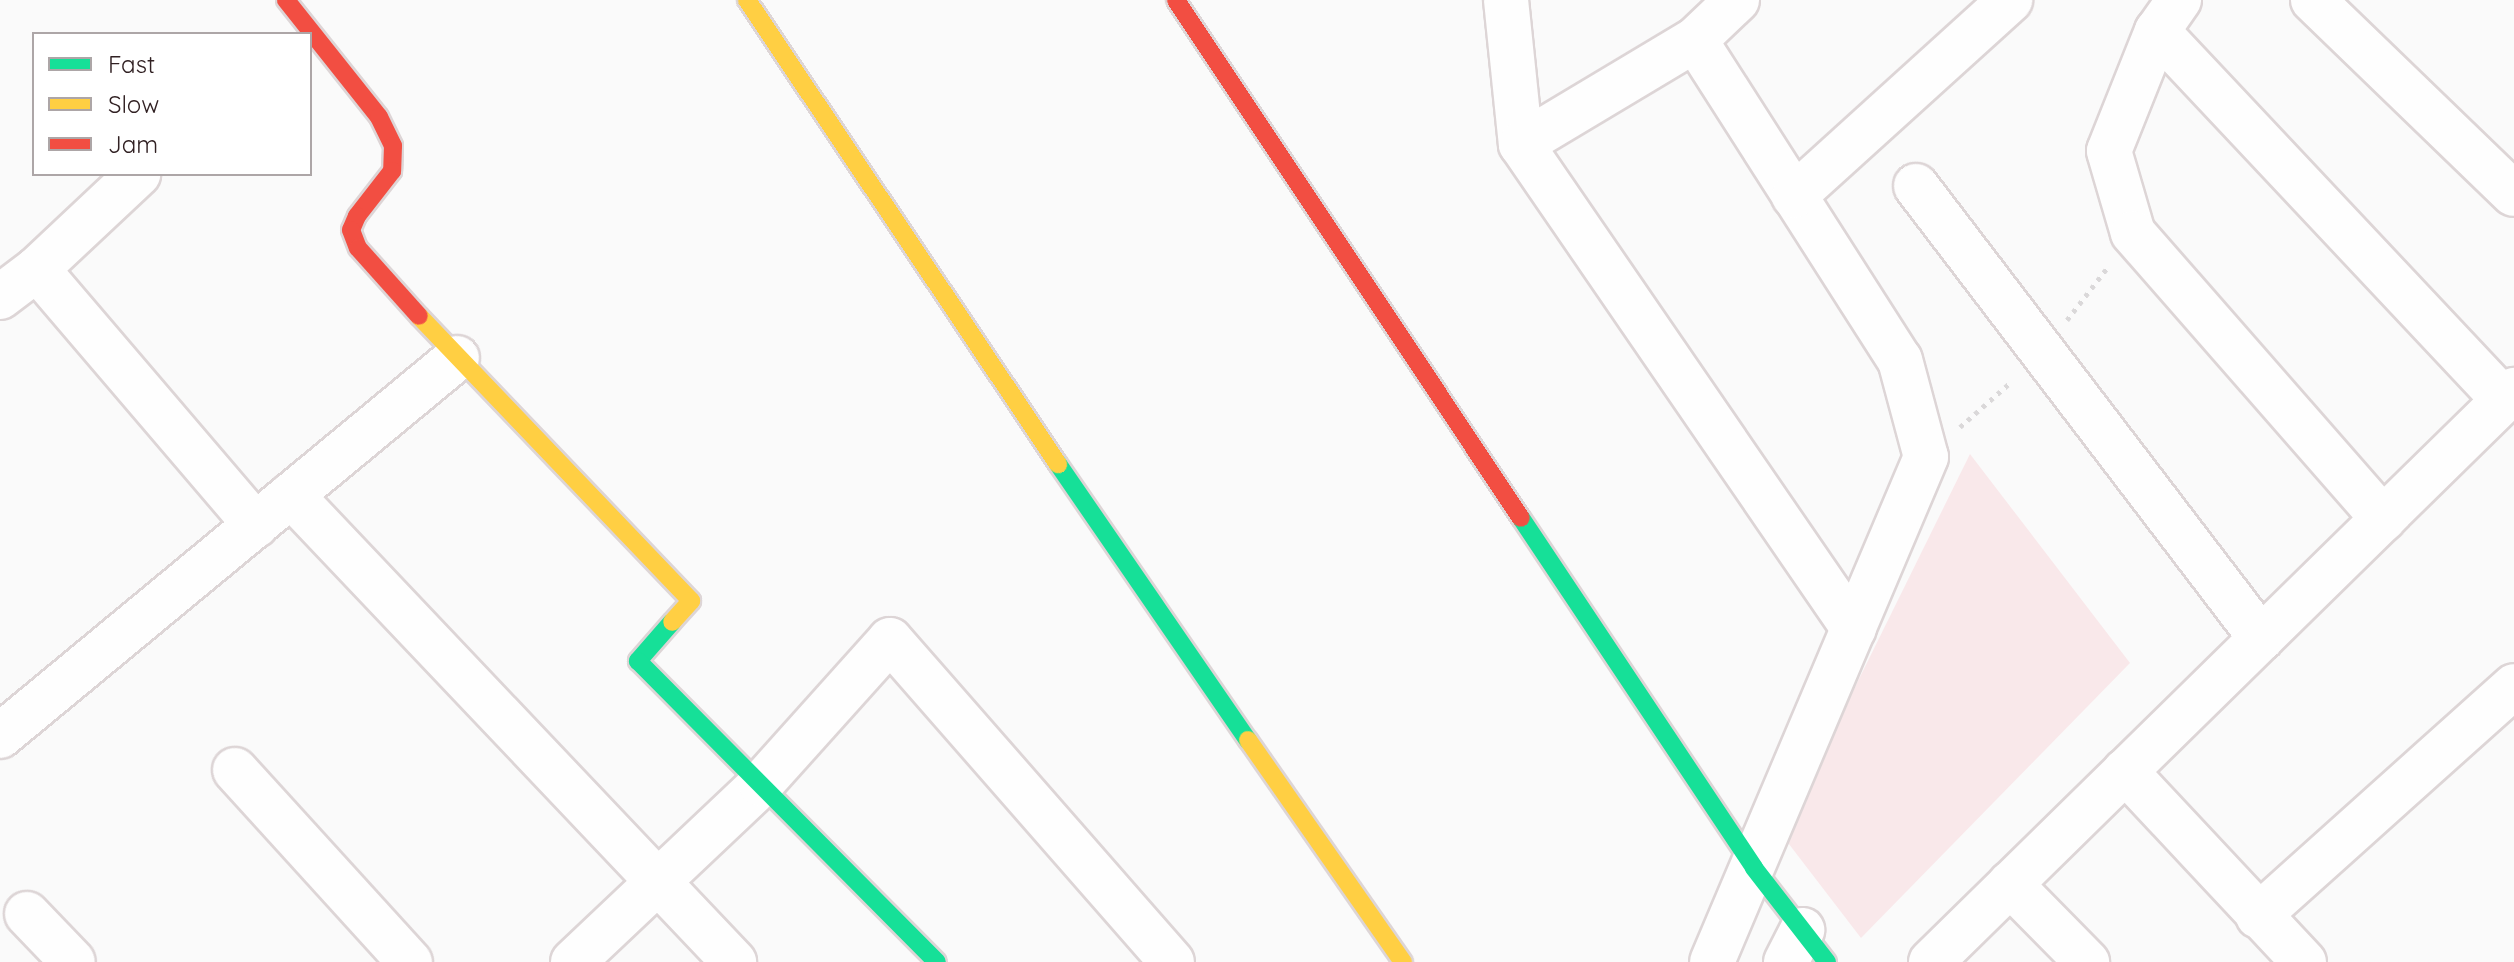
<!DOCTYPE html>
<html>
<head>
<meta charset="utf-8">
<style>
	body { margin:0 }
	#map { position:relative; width:2514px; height:962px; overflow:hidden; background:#fafafa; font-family:Quicksand,sans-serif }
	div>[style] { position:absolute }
	.green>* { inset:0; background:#f9e8ea }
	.path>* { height:5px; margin-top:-2.5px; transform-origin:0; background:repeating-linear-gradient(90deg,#dad8d9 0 4px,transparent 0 10px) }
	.roads { filter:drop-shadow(2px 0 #ddd5d6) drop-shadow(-2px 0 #ddd5d6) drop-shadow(0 2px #ddd5d6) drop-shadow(0 -2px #ddd5d6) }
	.street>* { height:44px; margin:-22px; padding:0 22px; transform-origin:22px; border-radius:22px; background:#fefefe }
	.fast>* { height:18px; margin:-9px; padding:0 9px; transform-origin:9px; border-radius:9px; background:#16e098 }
	.slow>* { height:18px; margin:-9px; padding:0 9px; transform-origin:9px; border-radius:9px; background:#ffcf43 }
	.jam>* { height:18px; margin:-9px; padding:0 9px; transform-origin:9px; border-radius:9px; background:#f24e42 }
	span { translate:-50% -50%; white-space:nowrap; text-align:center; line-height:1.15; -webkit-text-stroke:8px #fff; paint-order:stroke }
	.legend { position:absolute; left:32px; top:32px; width:280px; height:144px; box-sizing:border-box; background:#fff; border:2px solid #ada6a7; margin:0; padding:10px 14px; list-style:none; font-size:24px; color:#312123 }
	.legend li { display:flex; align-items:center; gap:16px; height:40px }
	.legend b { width:40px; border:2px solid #ada6a7 }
</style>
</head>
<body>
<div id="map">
	<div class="green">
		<i style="clip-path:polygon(1970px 454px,2130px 663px,1861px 938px,1782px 835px)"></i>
	</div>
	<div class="path">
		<i style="left:2067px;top:320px;width:66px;rotate:-52.4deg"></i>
		<i style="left:1960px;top:427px;width:69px;rotate:-41.5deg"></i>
	</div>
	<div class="roads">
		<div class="street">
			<i style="left:1506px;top:0;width:145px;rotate:84.1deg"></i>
			<i style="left:1521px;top:144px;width:588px;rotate:55.53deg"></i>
			<i style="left:2179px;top:0;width:38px;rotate:125deg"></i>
			<i style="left:2157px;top:31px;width:129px;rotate:111.8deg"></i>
			<i style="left:2109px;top:151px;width:85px;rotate:73.7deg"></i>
			<i style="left:2133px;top:233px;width:380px;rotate:48.8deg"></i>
			<i style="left:2313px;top:0;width:279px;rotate:44deg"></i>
			<i style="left:2157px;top:31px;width:507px;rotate:46.76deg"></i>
			<i style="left:1695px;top:40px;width:380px;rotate:57.4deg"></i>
			<i style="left:1900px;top:360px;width:100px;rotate:75deg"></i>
			<i style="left:1926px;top:457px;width:548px;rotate:112.97deg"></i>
			<i style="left:1521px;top:144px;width:203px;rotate:-30.9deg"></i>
			<i style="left:1695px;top:40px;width:58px;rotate:-43.6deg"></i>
			<i style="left:1916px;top:186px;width:569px;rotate:52.65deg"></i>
			<i style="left:1794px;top:196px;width:292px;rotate:-42.2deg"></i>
			<i style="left:37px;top:269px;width:337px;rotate:49.5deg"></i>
			<i style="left:0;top:297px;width:46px;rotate:-37.1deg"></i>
			<i style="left:37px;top:269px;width:139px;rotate:-43.2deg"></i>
			<i style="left:291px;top:495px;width:644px;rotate:46.51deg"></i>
			<i style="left:0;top:736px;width:593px;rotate:-39.6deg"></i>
			<i style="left:235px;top:770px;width:260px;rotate:47.7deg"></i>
			<i style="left:2125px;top:771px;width:262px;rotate:46.9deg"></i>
			<i style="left:2010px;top:884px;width:110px;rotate:45.4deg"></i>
			<i style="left:27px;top:914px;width:66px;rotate:46.2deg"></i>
			<i style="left:2258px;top:916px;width:344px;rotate:-41.9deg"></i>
			<i style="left:573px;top:962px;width:259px;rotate:-43.4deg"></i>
			<i style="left:761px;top:784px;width:193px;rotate:-48.1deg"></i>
			<i style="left:890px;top:640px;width:428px;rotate:48.8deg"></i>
			<i style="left:1786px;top:962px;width:36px;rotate:-63deg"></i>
			<i style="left:1931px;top:962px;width:817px;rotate:-44.45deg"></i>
		</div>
		<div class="fast">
			<i style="left:1058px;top:464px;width:335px;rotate:55.5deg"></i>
			<i style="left:1521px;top:518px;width:420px;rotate:56.3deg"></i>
			<i style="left:1754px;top:868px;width:119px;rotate:52.2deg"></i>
			<i style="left:672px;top:622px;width:52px;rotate:131.1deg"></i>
			<i style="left:638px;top:661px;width:424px;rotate:45.2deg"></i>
		</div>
		<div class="slow">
			<i style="left:747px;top:0;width:559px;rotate:56.17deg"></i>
			<i style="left:419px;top:316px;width:394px;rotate:46.3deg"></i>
			<i style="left:691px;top:601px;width:28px;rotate:132deg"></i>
			<i style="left:1248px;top:740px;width:271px;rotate:55.1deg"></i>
		</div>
		<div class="jam">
			<i style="left:286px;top:0;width:149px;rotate:51.5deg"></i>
			<i style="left:379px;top:117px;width:32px;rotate:64deg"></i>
			<i style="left:393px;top:146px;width:25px;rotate:92deg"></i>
			<i style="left:392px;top:171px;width:57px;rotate:127.9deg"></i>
			<i style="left:357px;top:216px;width:15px;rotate:113deg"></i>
			<i style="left:351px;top:230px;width:19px;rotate:69deg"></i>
			<i style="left:358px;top:248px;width:91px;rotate:48.1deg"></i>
			<i style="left:1176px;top:0;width:622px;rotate:56.34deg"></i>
		</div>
	</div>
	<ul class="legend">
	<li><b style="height:10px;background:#16e098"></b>Fast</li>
	<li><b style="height:10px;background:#ffcf43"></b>Slow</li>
	<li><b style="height:10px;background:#f24e42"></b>Jam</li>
	</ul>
</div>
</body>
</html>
